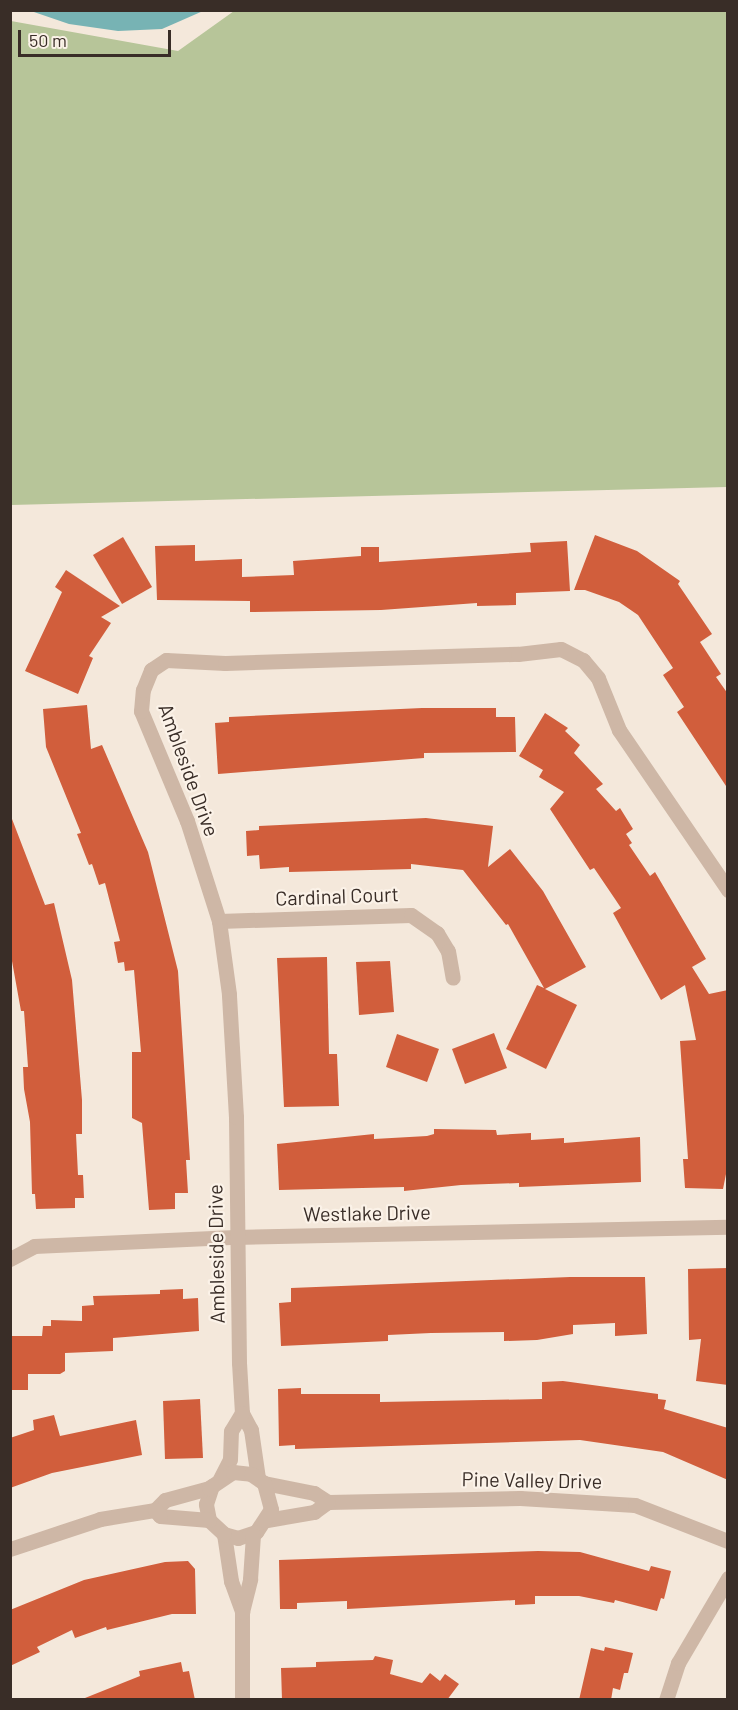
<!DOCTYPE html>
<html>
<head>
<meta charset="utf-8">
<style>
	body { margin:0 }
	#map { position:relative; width:738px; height:1710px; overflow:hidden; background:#f4e8db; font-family:Barlow,sans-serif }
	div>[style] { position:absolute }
	.green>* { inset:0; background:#b7c599 }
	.water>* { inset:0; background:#77b3b4 }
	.building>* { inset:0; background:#d15e3c }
	.street>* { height:15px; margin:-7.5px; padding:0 7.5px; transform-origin:7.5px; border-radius:7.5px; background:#ceb7a6 }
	span { translate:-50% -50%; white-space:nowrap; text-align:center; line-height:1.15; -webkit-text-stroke:4.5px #fbf2e8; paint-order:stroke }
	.street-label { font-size:20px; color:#392d27 }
	.frame { position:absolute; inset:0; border:12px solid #392d27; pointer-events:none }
	.scale { position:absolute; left:18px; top:30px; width:153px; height:27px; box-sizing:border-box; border:3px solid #392d27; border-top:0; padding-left:8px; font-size:18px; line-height:21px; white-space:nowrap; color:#392d27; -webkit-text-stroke:4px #fbf2e8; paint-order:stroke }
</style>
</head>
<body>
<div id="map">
	<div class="green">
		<i style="clip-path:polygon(234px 11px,727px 11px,727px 487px,11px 505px,11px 21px,178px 51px)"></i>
	</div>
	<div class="water">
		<i style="clip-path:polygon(31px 11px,203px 11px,162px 29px,118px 31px,69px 24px)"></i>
	</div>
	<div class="building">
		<i style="clip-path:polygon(595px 535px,637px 551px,680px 581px,678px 584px,712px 634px,700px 642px,721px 674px,716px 677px,728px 694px,728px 789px,677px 712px,684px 707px,663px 675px,673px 668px,638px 615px,619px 602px,585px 590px,574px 590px)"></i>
		<i style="clip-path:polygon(123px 537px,152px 587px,122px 604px,93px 555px)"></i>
		<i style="clip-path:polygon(567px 541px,570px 591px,516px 593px,516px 605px,477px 606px,477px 603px,381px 610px,250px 612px,250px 601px,157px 600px,155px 546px,195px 545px,195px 561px,242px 559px,242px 577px,294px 575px,293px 561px,361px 556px,361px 547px,379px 547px,379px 562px,531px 552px,530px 543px)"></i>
		<i style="clip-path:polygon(66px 570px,120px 606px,101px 617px,111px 623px,89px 656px,93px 658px,78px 694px,25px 671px,62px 592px,55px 587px)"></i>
		<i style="clip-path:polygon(87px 705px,91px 749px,102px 745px,148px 852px,178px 971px,190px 1160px,186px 1160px,188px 1193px,175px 1193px,175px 1209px,149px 1210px,142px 1123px,132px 1118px,132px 1052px,141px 1052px,134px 970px,125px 971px,124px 962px,118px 963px,114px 942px,120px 941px,105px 883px,99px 885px,92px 864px,89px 865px,77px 834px,81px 833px,46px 747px,43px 709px)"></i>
		<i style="clip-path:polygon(422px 708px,496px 708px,496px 717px,515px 717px,516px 752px,424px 753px,424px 758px,218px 774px,215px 723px,229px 722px,229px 717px)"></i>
		<i style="clip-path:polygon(545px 713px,568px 728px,565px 731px,580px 745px,574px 753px,603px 784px,596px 789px,616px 811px,620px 808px,633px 829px,626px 834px,632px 843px,629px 845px,650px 876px,655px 872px,706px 959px,692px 967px,709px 994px,728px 990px,728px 1164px,723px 1189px,685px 1188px,683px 1159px,688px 1159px,680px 1041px,696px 1040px,685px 985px,661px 1000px,613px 913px,621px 908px,615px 899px,594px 868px,590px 870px,550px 809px,564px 792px,539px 777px,543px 770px,519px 756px)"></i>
		<i style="clip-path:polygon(426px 818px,493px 826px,488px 867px,510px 849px,543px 891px,586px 967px,545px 989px,577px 1005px,546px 1069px,506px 1049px,537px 985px,544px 988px,508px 924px,506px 925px,463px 870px,411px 864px,411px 869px,289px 872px,289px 867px,260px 869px,259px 855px,247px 856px,246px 831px,259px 830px,259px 826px)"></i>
		<i style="clip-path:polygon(12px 819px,45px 905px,54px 903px,72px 980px,82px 1100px,82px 1134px,76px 1134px,78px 1175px,83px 1175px,84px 1198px,75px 1198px,75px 1208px,36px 1209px,35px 1194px,32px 1194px,30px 1122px,24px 1089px,23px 1067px,28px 1067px,24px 1011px,21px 1011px,10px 950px)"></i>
		<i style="clip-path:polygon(327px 957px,329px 1054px,337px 1054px,339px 1106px,284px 1107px,277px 958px)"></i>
		<i style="clip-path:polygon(390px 961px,394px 1012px,359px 1015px,356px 962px)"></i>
		<i style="clip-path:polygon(494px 1033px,507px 1068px,465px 1084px,452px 1049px)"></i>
		<i style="clip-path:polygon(397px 1034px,439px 1049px,427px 1082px,386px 1067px)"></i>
		<i style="clip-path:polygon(434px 1129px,496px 1130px,497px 1135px,531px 1133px,531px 1140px,564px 1138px,564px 1143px,640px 1137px,641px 1182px,519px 1187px,519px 1183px,461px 1185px,404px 1191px,404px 1187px,279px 1190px,277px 1144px,374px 1134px,374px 1139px,427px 1136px,434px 1134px)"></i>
		<i style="clip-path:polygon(728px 1268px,728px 1385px,696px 1381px,701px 1339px,689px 1340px,688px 1269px)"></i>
		<i style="clip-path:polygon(570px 1277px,645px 1277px,647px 1334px,615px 1336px,615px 1323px,573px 1325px,573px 1334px,537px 1340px,504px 1341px,504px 1332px,431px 1333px,388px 1335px,388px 1341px,281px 1346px,279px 1303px,291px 1302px,291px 1288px)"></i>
		<i style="clip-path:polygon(183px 1289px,183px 1299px,198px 1298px,199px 1331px,113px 1338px,113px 1351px,65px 1353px,65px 1371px,60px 1374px,28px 1374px,28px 1390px,10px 1390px,10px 1336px,42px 1336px,43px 1326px,51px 1326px,51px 1320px,82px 1321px,82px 1306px,94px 1305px,93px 1296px,160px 1294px,160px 1290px)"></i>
		<i style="clip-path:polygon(563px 1381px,658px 1394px,658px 1399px,666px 1400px,664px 1409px,728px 1428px,728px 1480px,663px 1452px,580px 1440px,295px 1449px,295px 1445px,279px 1446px,278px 1389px,301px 1388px,301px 1394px,380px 1394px,380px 1402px,542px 1399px,542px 1382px)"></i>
		<i style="clip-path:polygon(200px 1399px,203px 1458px,165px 1459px,163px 1401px)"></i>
		<i style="clip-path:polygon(54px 1415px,60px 1436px,136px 1420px,142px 1455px,52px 1473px,10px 1488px,10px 1438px,34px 1430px,33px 1420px)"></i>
		<i style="clip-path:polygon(538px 1551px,580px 1552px,649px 1571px,651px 1566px,671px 1571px,664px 1599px,661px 1598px,657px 1611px,615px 1600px,614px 1603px,579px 1596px,535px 1596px,535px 1604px,515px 1605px,515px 1600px,347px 1609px,347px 1601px,297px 1603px,297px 1609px,280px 1609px,279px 1560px)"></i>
		<i style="clip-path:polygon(188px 1561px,195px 1569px,196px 1614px,172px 1614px,107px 1630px,106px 1627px,75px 1638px,72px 1630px,37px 1647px,40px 1652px,10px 1666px,10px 1610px,84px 1580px,165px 1562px)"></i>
		<i style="clip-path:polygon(605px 1647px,633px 1653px,628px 1673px,624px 1673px,620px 1690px,613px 1688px,611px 1700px,579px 1700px,591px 1648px,604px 1651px)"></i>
		<i style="clip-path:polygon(375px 1656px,393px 1660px,390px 1674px,422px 1683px,430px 1673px,440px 1681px,445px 1674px,459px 1684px,447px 1700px,282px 1700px,281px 1668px,316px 1667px,316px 1662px,373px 1660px)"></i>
		<i style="clip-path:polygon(181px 1662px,183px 1672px,189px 1671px,195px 1700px,80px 1700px,140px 1676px,139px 1671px)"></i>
	</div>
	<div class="street">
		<i style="left:219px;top:921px;width:192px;rotate:-1.8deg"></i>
		<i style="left:411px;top:915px;width:32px;rotate:35deg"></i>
		<i style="left:437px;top:933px;width:21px;rotate:59deg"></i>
		<i style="left:448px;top:951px;width:27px;rotate:80deg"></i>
		<i style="left:10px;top:1259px;width:27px;rotate:-28deg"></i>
		<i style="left:34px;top:1246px;width:201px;rotate:-2.6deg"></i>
		<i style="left:235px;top:1237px;width:493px;rotate:-1.2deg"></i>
		<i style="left:258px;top:1478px;width:49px;rotate:-98.3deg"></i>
		<i style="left:251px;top:1430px;width:19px;rotate:-118deg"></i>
		<i style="left:242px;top:1413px;width:50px;rotate:-93.4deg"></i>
		<i style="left:239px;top:1363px;width:246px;rotate:-90.7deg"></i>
		<i style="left:236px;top:1117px;width:123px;rotate:-93.3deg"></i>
		<i style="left:229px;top:994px;width:74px;rotate:-97.8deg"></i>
		<i style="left:219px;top:921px;width:105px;rotate:-107.7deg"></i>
		<i style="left:187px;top:821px;width:119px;rotate:-112.7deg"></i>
		<i style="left:141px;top:711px;width:21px;rotate:-85deg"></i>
		<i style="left:143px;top:690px;width:22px;rotate:-68deg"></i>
		<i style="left:151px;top:670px;width:18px;rotate:-34deg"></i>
		<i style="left:166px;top:660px;width:59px;rotate:2.9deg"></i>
		<i style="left:225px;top:663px;width:293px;rotate:-1.8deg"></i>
		<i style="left:518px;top:654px;width:43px;rotate:-6.6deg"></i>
		<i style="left:561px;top:649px;width:25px;rotate:27deg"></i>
		<i style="left:583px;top:660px;width:23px;rotate:50deg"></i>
		<i style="left:598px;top:678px;width:56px;rotate:68deg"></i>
		<i style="left:619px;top:730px;width:194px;rotate:55.7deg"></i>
		<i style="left:220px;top:1479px;width:22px;rotate:-63deg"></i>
		<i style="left:230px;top:1459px;width:28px;rotate:-88deg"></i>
		<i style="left:231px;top:1431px;width:21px;rotate:-59deg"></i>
		<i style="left:264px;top:1483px;width:51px;rotate:11.3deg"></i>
		<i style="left:314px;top:1493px;width:17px;rotate:33deg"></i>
		<i style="left:328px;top:1502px;width:192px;rotate:-1.2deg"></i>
		<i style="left:520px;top:1498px;width:115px;rotate:3.5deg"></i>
		<i style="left:635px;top:1505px;width:100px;rotate:21.2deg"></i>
		<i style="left:209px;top:1520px;width:16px;rotate:-101deg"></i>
		<i style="left:206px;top:1504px;width:19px;rotate:-72deg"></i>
		<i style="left:267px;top:1520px;width:48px;rotate:-9.7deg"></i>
		<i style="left:314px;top:1512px;width:17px;rotate:-36deg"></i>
		<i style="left:224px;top:1534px;width:48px;rotate:81.5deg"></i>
		<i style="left:231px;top:1581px;width:33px;rotate:70deg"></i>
		<i style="left:10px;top:1549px;width:95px;rotate:-18.4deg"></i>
		<i style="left:100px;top:1519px;width:56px;rotate:-9.3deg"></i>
		<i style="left:155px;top:1510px;width:14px;rotate:-45deg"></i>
		<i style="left:165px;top:1500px;width:46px;rotate:-15.3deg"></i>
		<i style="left:209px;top:1488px;width:29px;rotate:-34deg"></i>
		<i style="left:233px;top:1472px;width:18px;rotate:6deg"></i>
		<i style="left:251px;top:1474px;width:16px;rotate:35deg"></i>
		<i style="left:264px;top:1483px;width:27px;rotate:75deg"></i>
		<i style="left:271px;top:1509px;width:27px;rotate:123deg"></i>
		<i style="left:256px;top:1532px;width:19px;rotate:162deg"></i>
		<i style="left:238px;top:1538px;width:15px;rotate:-164deg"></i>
		<i style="left:224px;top:1534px;width:21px;rotate:-137deg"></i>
		<i style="left:209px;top:1520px;width:49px;rotate:-175.3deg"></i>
		<i style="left:160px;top:1516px;width:8px;rotate:-130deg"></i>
		<i style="left:242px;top:1700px;width:88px;rotate:-90deg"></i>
		<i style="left:242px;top:1612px;width:34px;rotate:-76deg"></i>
		<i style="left:250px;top:1579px;width:44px;rotate:-86.1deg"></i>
		<i style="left:666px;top:1700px;width:39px;rotate:-72deg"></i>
		<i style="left:678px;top:1663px;width:99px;rotate:-59.5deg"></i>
	</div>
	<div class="street-label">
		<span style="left:189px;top:770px;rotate:70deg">Ambleside Drive</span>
		<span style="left:337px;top:896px;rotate:-2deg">Cardinal Court</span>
		<span style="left:367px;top:1213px;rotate:-1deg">Westlake Drive</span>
		<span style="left:216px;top:1254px;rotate:-91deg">Ambleside Drive</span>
		<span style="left:532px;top:1480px;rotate:1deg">Pine Valley Drive</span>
	</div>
	<div class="frame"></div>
	<div class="scale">50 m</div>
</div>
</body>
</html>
